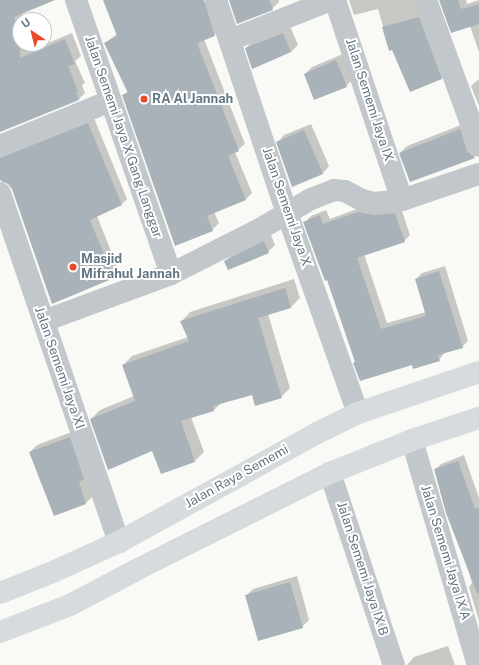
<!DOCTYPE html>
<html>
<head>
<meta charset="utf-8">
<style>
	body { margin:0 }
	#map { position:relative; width:479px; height:665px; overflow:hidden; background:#f9f9f6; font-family:"Public Sans",sans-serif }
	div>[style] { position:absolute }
	.shadow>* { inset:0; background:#0003 }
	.building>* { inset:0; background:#a9b2b8 }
	.minor>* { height:22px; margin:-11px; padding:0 11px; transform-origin:11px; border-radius:11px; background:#c2c7cb }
	.secondary>* { height:22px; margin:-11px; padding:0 11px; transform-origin:11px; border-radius:11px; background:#d6dbde }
	.dots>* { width:11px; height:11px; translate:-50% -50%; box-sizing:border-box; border:2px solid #fff; border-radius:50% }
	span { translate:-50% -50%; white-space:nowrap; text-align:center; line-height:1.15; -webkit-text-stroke:4px #fff; paint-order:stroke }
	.poi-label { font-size:13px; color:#637682; font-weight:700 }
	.left { translate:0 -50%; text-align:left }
	.street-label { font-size:13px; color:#637682 }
	.north { position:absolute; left:12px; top:12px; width:40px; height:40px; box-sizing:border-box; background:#fff; border:1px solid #c1c8cd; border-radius:50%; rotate:325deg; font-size:11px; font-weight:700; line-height:16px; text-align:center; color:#637682 }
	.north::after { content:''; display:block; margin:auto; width:14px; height:18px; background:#e84a28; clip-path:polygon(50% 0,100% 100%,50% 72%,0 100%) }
</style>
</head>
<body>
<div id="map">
	<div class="shadow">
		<i style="clip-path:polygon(0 0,51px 0,21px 13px,24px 20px,20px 20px,20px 44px,34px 44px,36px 48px,72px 33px,81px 56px,75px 61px,85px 83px,82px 85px,85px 93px,79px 99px,0 131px)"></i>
		<i style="clip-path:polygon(104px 0,198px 0,200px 5px,211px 0,221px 29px,214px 35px,204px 39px,245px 144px,235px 152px,252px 193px,246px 199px,214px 212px,219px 223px,212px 230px,123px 95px,128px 91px,105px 43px,117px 34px)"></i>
		<i style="clip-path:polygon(230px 0,279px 0,279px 2px,272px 9px,238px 22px)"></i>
		<i style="clip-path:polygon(349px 0,421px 0,447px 73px,441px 79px,393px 49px,390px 50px,378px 9px,354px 15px)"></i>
		<i style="clip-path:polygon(440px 0,466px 0,467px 4px,479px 0,479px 52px,470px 26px)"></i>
		<i style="clip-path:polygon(290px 26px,298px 45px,291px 52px,246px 48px,253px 41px)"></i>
		<i style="clip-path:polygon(343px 54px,353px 79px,346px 86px,305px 74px,312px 67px)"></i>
		<i style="clip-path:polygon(479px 79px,479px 106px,471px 86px)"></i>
		<i style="clip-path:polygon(94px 118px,127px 199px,122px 204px,97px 216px,119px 271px,114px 277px,53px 303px,13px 188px,0 168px,0 153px)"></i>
		<i style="clip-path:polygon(466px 123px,479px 152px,474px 157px,411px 181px,400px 153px,407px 146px)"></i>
		<i style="clip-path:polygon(311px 124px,329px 166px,323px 173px,278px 142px,284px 135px)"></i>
		<i style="clip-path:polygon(365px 206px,401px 208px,410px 235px,404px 241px,364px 254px,387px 323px,426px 312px,416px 279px,422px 273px,445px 266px,468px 341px,462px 347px,445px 352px,439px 360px,413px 364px,356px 361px,328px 279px,305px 222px,311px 216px,326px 210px,330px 219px)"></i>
		<i style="clip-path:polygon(271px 235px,275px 245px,268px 252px,225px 261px,232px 255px)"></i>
		<i style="clip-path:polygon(294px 279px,300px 298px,291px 307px,268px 314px,290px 388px,281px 397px,253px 393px,221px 403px,214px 410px,191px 417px,204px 452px,195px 461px,153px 450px,91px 419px,100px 410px,134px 396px,123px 365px,132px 356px,188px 337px,181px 322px,190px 312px)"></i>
		<i style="clip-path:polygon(77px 430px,93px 496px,86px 503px,55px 515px,30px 452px,37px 445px)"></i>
		<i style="clip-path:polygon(464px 455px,479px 498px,479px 621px,469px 587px,472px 583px,467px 565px,435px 470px,441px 464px)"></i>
		<i style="clip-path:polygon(297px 576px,309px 620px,302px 627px,246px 596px,253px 589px)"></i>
		<i style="clip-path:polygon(448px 646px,455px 665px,407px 665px,414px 657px)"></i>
	</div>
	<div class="building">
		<i style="clip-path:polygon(0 0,55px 0,14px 17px,20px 32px,20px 58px,65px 39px,75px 64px,68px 66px,78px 91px,76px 92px,79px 100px,0 132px)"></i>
		<i style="clip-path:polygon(103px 0,204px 0,215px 36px,197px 43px,239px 151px,228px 156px,246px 200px,207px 216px,213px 231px,175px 246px,122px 95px,128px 93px,104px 43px,117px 36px)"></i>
		<i style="clip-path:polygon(229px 0,269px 0,273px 10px,237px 24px)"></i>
		<i style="clip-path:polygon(439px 0,458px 0,461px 9px,479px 4px,479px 24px,451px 33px)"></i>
		<i style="clip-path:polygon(419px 17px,442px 79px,410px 92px,392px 50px,389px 51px,382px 27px)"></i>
		<i style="clip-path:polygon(283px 33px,291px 52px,252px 69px,245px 48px)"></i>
		<i style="clip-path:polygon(336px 60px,347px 87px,314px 100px,304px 74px)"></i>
		<i style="clip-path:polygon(88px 123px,122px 205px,90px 220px,114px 278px,52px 304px,12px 189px,8px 184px,1px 181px,0 179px,0 158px)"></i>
		<i style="clip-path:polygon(460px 129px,467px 151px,475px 158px,410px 182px,399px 153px)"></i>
		<i style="clip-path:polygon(304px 130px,323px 174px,292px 187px,276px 142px)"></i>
		<i style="clip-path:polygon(358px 212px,375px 215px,395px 213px,405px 242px,357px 258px,381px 329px,426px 316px,415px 279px,439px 271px,463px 348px,438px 355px,440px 361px,413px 369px,412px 365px,360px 381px,353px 363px,355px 362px,327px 280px,325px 281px,303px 222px,320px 215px,323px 224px)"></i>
		<i style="clip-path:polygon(264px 241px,269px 253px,228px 270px,224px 261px)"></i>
		<i style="clip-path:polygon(285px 288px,291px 308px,258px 318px,282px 398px,255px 406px,252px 395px,213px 406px,214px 411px,181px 421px,195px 462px,161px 474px,152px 451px,108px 470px,90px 419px,135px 401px,122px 365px,189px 341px,180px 321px)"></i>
		<i style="clip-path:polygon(70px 437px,84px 479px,79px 482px,86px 504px,54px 516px,29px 452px)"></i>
		<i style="clip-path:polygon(458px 461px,475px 509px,479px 507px,479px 593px,477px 593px,446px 513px,434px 469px)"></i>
		<i style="clip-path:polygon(290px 582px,303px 628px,258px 641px,245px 595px)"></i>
	</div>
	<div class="minor">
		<i style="left:76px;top:0;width:290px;rotate:70.9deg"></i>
		<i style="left:216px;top:0;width:225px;rotate:71.6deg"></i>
		<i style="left:287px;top:213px;width:212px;rotate:70.5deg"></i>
		<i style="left:335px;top:0;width:211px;rotate:71.5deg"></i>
		<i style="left:426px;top:0;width:155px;rotate:70deg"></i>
		<i style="left:230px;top:40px;width:109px;rotate:-21.6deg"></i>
		<i style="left:0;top:146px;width:119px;rotate:-22.2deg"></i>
		<i style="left:0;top:193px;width:369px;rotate:71.2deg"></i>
		<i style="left:44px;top:321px;width:135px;rotate:-20.3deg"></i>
		<i style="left:171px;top:274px;width:100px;rotate:-26.8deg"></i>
		<i style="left:260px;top:229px;width:59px;rotate:-30.5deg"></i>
		<i style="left:311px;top:199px;width:25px;rotate:-21deg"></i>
		<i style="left:334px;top:190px;width:11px;rotate:5deg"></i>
		<i style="left:345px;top:191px;width:19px;rotate:28deg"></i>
		<i style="left:362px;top:200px;width:12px;rotate:14deg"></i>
		<i style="left:374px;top:203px;width:28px;rotate:-6deg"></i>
		<i style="left:402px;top:200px;width:81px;rotate:-18.7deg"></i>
		<i style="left:412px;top:440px;width:234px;rotate:73.7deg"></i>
		<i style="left:330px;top:473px;width:202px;rotate:71.6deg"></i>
	</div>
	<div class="secondary">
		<i style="left:0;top:593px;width:59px;rotate:-21.8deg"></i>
		<i style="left:55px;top:571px;width:70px;rotate:-24.4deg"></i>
		<i style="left:119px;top:542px;width:226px;rotate:-28.8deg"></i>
		<i style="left:317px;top:433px;width:46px;rotate:-26deg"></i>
		<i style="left:358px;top:413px;width:128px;rotate:-18.7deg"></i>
		<i style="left:0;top:632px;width:75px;rotate:-21.1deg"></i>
		<i style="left:70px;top:605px;width:75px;rotate:-27.9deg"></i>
		<i style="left:136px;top:570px;width:217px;rotate:-26.6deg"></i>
		<i style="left:330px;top:473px;width:88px;rotate:-21.9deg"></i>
		<i style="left:412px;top:440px;width:71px;rotate:-18.2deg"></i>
	</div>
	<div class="dots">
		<i style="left:144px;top:99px;background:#e84a28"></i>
		<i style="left:73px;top:267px;background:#e84a28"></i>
	</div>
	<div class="poi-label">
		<span class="left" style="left:152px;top:99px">RA Al Jannah</span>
		<span class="left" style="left:81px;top:267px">Masjid<br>Mifrahul Jannah</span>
	</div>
	<div class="street-label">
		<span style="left:369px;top:100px;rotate:72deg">Jalan Sememi Jaya IX</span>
		<span style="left:123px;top:137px;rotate:71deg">Jalan Sememi Jaya X Gang Langgar</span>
		<span style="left:286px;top:207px;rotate:71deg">Jalan Sememi Jaya X</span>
		<span style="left:59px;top:368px;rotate:71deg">Jalan Sememi Jaya XI</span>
		<span style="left:237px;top:477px;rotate:-29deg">Jalan Raya Sememi</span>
		<span style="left:445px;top:553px;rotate:73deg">Jalan Sememi Jaya IX A</span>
		<span style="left:362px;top:569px;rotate:72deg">Jalan Sememi Jaya IX B</span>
	</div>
	<div class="north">U</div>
</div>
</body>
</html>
